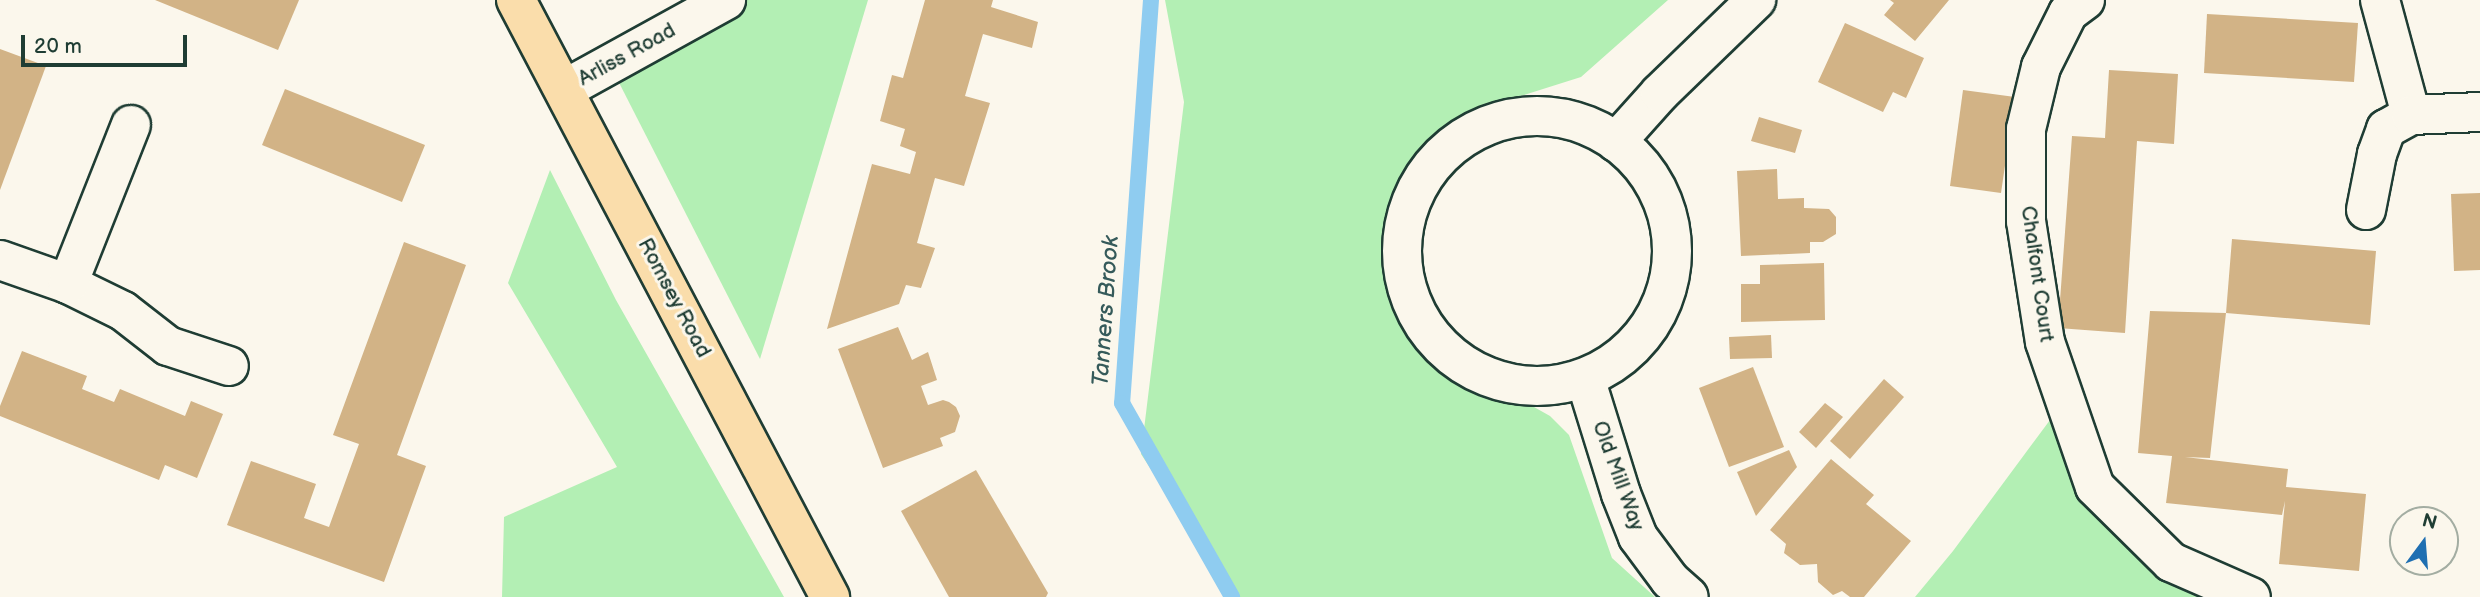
<!DOCTYPE html>
<html>
<head>
<meta charset="utf-8">
<style>
	body { margin:0 }
	#map { position:relative; width:2480px; height:597px; overflow:hidden; background:#fbf7ec; font-family:"Balsamiq Sans",sans-serif }
	div>[style] { position:absolute }
	.green>* { inset:0; background:#b3efb4 }
	.stream>* { height:16px; margin:-8px; padding:0 8px; transform-origin:8px; border-radius:8px; background:#8fccf0 }
	.building>* { inset:0; background:#d2b386 }
	.roads { filter:drop-shadow(2px 0 #1f3d34) drop-shadow(-2px 0 #1f3d34) drop-shadow(0 2px #1f3d34) drop-shadow(0 -2px #1f3d34) }
	.minor>* { height:38px; margin:-19px; padding:0 19px; transform-origin:19px; border-radius:19px; background:#fbf7ec }
	.minor>.ring { margin:-19px; padding:0; box-sizing:content-box; background:none; border:38px solid #fbf7ec; border-radius:50% }
	.primary>* { height:38px; margin:-19px; padding:0 19px; transform-origin:19px; border-radius:19px; background:#faddab }
	span { translate:-50% -50%; white-space:nowrap; text-align:center; line-height:1.15; -webkit-text-stroke:6px #fbf7ec; paint-order:stroke }
	.street-label { font-size:21px; color:#1f3d34 }
	.water-label { font-size:23px; color:#355a5a; font-style:italic }
	.north { position:absolute; left:2389px; top:506px; width:70px; height:70px; box-sizing:border-box; background:#fbf7ec; border:2px solid #a3ada2; border-radius:50%; rotate:16deg; font-size:19px; font-weight:700; line-height:28px; text-align:center; color:#1f3d34 }
	.north::after { content:''; display:block; margin:auto; width:24px; height:32px; background:#1f6fb2; clip-path:polygon(50% 0,100% 100%,50% 72%,0 100%) }
	.scale { position:absolute; left:21px; top:35px; width:166px; height:32px; box-sizing:border-box; border:4px solid #1f3d34; border-top:0; padding-left:9px; font-size:21px; line-height:24px; white-space:nowrap; color:#1f3d34; -webkit-text-stroke:5px #fbf7ec; paint-order:stroke }
</style>
</head>
<body>
<div id="map">
	<div class="green">
		<i style="clip-path:polygon(726px 0,868px 0,760px 359px,610px 65px)"></i>
		<i style="clip-path:polygon(1165px 0,1668px 0,1581px 77px,1521px 96px,1460px 120px,1400px 176px,1386px 233px,1388px 292px,1425px 350px,1465px 385px,1518px 405px,1534px 407px,1550px 416px,1569px 435px,1612px 558px,1655px 597px,1235px 597px,1141px 454px,1184px 102px)"></i>
		<i style="clip-path:polygon(550px 170px,616px 300px,784px 597px,502px 597px,504px 517px,617px 467px,508px 283px)"></i>
		<i style="clip-path:polygon(2050px 420px,2082px 492px,2211px 597px,1915px 597px,1953px 551px)"></i>
	</div>
	<div class="stream">
		<i style="left:1151px;top:0;width:404px;rotate:94.1deg"></i>
		<i style="left:1122px;top:403px;width:223px;rotate:60.4deg"></i>
	</div>
	<div class="building">
		<i style="clip-path:polygon(155px 0,299px 0,278px 50px)"></i>
		<i style="clip-path:polygon(925px 0,993px 0,991px 7px,1038px 22px,1032px 48px,983px 34px,965px 96px,990px 103px,964px 186px,935px 178px,917px 243px,935px 248px,921px 288px,906px 285px,899px 304px,827px 329px,872px 164px,910px 174px,916px 152px,900px 146px,905px 129px,880px 121px,892px 75px,903px 78px)"></i>
		<i style="clip-path:polygon(1890px 0,1949px 0,1915px 41px,1884px 15px,1894px 3px)"></i>
		<i style="clip-path:polygon(2207px 14px,2358px 23px,2354px 82px,2204px 73px)"></i>
		<i style="clip-path:polygon(1845px 23px,1924px 58px,1906px 98px,1893px 92px,1883px 112px,1818px 82px)"></i>
		<i style="clip-path:polygon(0 49px,46px 66px,0 190px)"></i>
		<i style="clip-path:polygon(2109px 70px,2178px 74px,2174px 144px,2137px 141px,2125px 333px,2058px 328px,2072px 136px,2105px 138px)"></i>
		<i style="clip-path:polygon(285px 89px,425px 145px,402px 202px,262px 145px)"></i>
		<i style="clip-path:polygon(1963px 90px,2015px 97px,2001px 193px,1950px 186px)"></i>
		<i style="clip-path:polygon(1759px 117px,1802px 130px,1795px 153px,1751px 141px)"></i>
		<i style="clip-path:polygon(1777px 169px,1778px 199px,1804px 198px,1804px 208px,1829px 209px,1836px 217px,1836px 234px,1823px 242px,1810px 242px,1810px 253px,1741px 256px,1737px 171px)"></i>
		<i style="clip-path:polygon(2480px 193px,2480px 270px,2454px 271px,2451px 194px)"></i>
		<i style="clip-path:polygon(2232px 239px,2376px 251px,2370px 325px,2226px 313px,2210px 458px,2185px 457px,2288px 469px,2286px 487px,2366px 494px,2359px 571px,2279px 564px,2285px 501px,2282px 515px,2166px 503px,2172px 456px,2138px 453px,2150px 311px,2226px 313px)"></i>
		<i style="clip-path:polygon(404px 242px,466px 265px,397px 455px,426px 466px,384px 582px,227px 525px,251px 461px,316px 484px,304px 518px,329px 527px,359px 444px,333px 435px)"></i>
		<i style="clip-path:polygon(1824px 263px,1825px 320px,1741px 322px,1741px 284px,1760px 284px,1760px 265px)"></i>
		<i style="clip-path:polygon(898px 327px,912px 360px,928px 352px,937px 380px,921px 386px,928px 405px,943px 400px,949px 402px,956px 407px,960px 416px,955px 432px,940px 438px,943px 446px,883px 468px,838px 349px)"></i>
		<i style="clip-path:polygon(1771px 335px,1772px 358px,1730px 359px,1729px 337px)"></i>
		<i style="clip-path:polygon(22px 351px,87px 376px,82px 389px,114px 402px,120px 389px,185px 416px,191px 401px,223px 414px,197px 478px,165px 465px,159px 480px,0 416px,0 406px)"></i>
		<i style="clip-path:polygon(1753px 367px,1784px 447px,1729px 467px,1699px 388px)"></i>
		<i style="clip-path:polygon(1884px 379px,1904px 397px,1850px 459px,1830px 441px)"></i>
		<i style="clip-path:polygon(1825px 403px,1843px 417px,1816px 448px,1799px 432px)"></i>
		<i style="clip-path:polygon(1789px 450px,1797px 467px,1756px 516px,1737px 472px)"></i>
		<i style="clip-path:polygon(1831px 459px,1874px 495px,1866px 504px,1911px 541px,1864px 597px,1850px 597px,1842px 591px,1833px 595px,1818px 582px,1817px 564px,1800px 565px,1784px 553px,1786px 544px,1770px 530px)"></i>
		<i style="clip-path:polygon(976px 470px,1048px 593px,1046px 597px,949px 597px,901px 511px)"></i>
	</div>
	<div class="roads">
		<div class="minor">
			<i style="left:2085px;top:0;width:21px;rotate:143deg"></i>
			<i style="left:2068px;top:13px;width:60px;rotate:116.6deg"></i>
			<i style="left:2041px;top:67px;width:64px;rotate:103.6deg"></i>
			<i style="left:2026px;top:129px;width:92px;rotate:90deg"></i>
			<i style="left:2026px;top:221px;width:122px;rotate:81.1deg"></i>
			<i style="left:2045px;top:342px;width:153px;rotate:71deg"></i>
			<i style="left:2095px;top:487px;width:107px;rotate:44.6deg"></i>
			<i style="left:2171px;top:562px;width:87px;rotate:23.6deg"></i>
			<i style="left:2380px;top:0;width:119px;rotate:74.9deg"></i>
			<i style="left:565px;top:89px;width:184px;rotate:-28.9deg"></i>
			<i class="ring" style="left:1402px;top:116px;width:232px;height:232px"></i>
			<i style="left:1616px;top:142px;width:66px;rotate:-48.1deg"></i>
			<i style="left:1660px;top:93px;width:134px;rotate:-44.1deg"></i>
			<i style="left:2366px;top:210px;width:57px;rotate:-78.9deg"></i>
			<i style="left:2377px;top:154px;width:27px;rotate:-70deg"></i>
			<i style="left:2386px;top:129px;width:29px;rotate:-29deg"></i>
			<i style="left:2411px;top:115px;width:69px;rotate:-2.5deg"></i>
			<i style="left:0;top:260px;width:72px;rotate:19.4deg"></i>
			<i style="left:68px;top:284px;width:61px;rotate:26.1deg"></i>
			<i style="left:123px;top:311px;width:57px;rotate:37.9deg"></i>
			<i style="left:168px;top:346px;width:64px;rotate:18.2deg"></i>
			<i style="left:68px;top:284px;width:171px;rotate:-68.4deg"></i>
			<i style="left:1586px;top:381px;width:118px;rotate:72.8deg"></i>
			<i style="left:1621px;top:494px;width:46px;rotate:68.4deg"></i>
			<i style="left:1638px;top:537px;width:54px;rotate:53.3deg"></i>
			<i style="left:1670px;top:580px;width:25px;rotate:42deg"></i>
		</div>
		<div class="primary">
			<i style="left:516px;top:0;width:675px;rotate:62.26deg"></i>
		</div>
	</div>
	<div class="street-label">
		<span style="left:627px;top:55px;rotate:-29deg">Arliss Road</span>
		<span style="left:2037px;top:274px;rotate:82deg">Chalfont Court</span>
		<span style="left:674px;top:298px;rotate:62deg">Romsey Road</span>
		<span style="left:1618px;top:476px;rotate:70deg">Old Mill Way</span>
	</div>
	<div class="water-label">
		<span style="left:1106px;top:311px;rotate:-86deg">Tanners Brook</span>
	</div>
	<div class="north">N</div>
	<div class="scale">20 m</div>
</div>
</body>
</html>
